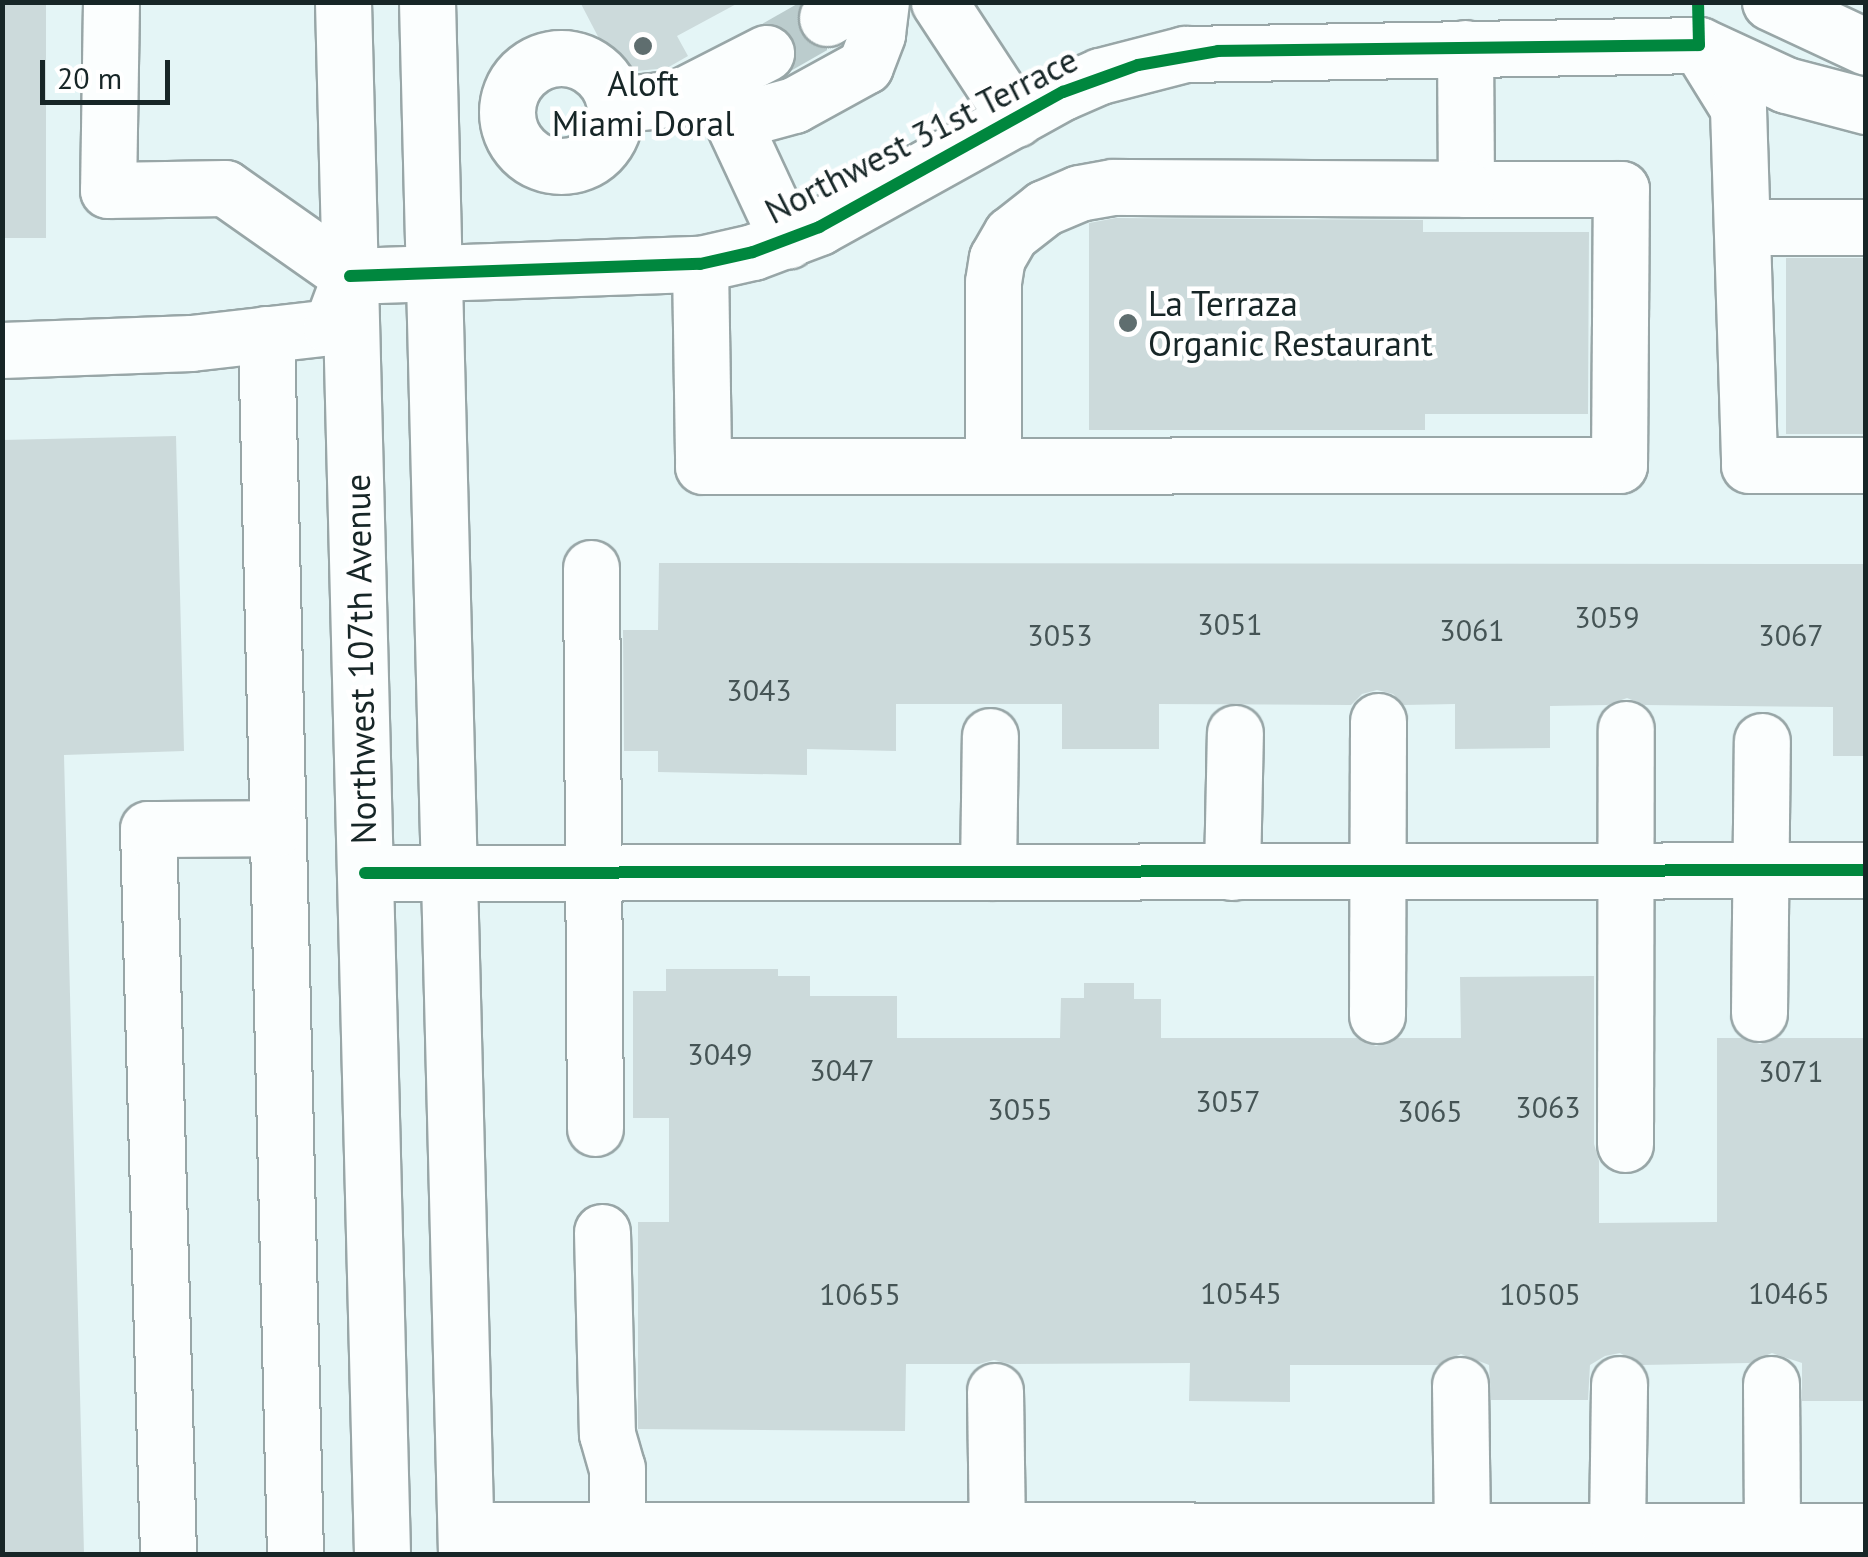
<!DOCTYPE html>
<html>
<head>
<meta charset="utf-8">
<style>
	body { margin:0 }
	#map { position:relative; width:1868px; height:1557px; overflow:hidden; background:#e4f5f6; font-family:"PT Sans",sans-serif }
	div>[style] { position:absolute }
	.building>* { inset:0; background:#ccdadb }
	.minor-tunnel>* { height:55px; margin-top:-27.5px; transform-origin:0; background:repeating-linear-gradient(90deg,#bbcccd 0 55px,transparent 0 83px) }
	.roads { filter:drop-shadow(2px 0 #98a6a7) drop-shadow(-2px 0 #98a6a7) drop-shadow(0 2px #98a6a7) drop-shadow(0 -2px #98a6a7) }
	.minor>* { height:55px; margin:-27.5px; padding:0 27.5px; transform-origin:27.5px; border-radius:27.5px; background:#fbfefe }
	.minor>.ring { margin:-27.5px; padding:0; box-sizing:content-box; background:none; border:55px solid #fbfefe; border-radius:50% }
	.major>* { height:55px; margin:-27.5px; padding:0 27.5px; transform-origin:27.5px; border-radius:27.5px; background:#fbfefe }
	.cycleway>* { height:12px; margin:-6px; padding:0 6px; transform-origin:6px; border-radius:6px; background:#00873e }
	.dots>* { width:28px; height:28px; translate:-50% -50%; box-sizing:border-box; border:5px solid #fff; border-radius:50% }
	span { translate:-50% -50%; white-space:nowrap; text-align:center; line-height:1.15; -webkit-text-stroke:9px #fff; paint-order:stroke }
	.number-label { font-size:30px; color:#455455 }
	.number-label span { -webkit-text-stroke-width:0 }
	.poi-label { font-size:35px; color:#172627 }
	.left { translate:0 -50%; text-align:left }
	.street-label { font-size:35px; color:#172627 }
	.frame { position:absolute; inset:0; border:5px solid #172627; pointer-events:none }
	.scale { position:absolute; left:40px; top:60px; width:130px; height:45px; box-sizing:border-box; border:5px solid #172627; border-top:0; padding-left:12px; font-size:30px; line-height:35px; white-space:nowrap; color:#172627; -webkit-text-stroke:8px #fff; paint-order:stroke }
</style>
</head>
<body>
<div id="map">
	<div class="building">
		<i style="clip-path:polygon(2px 2px,46px 2px,46px 238px,2px 238px)"></i>
		<i style="clip-path:polygon(580px 2px,740px 2px,677px 36px,688px 56px,667px 68px,617px 73px)"></i>
		<i style="clip-path:polygon(1116px 218px,1423px 220px,1423px 232px,1589px 232px,1588px 414px,1425px 414px,1425px 430px,1089px 430px,1089px 223px)"></i>
		<i style="clip-path:polygon(1786px 258px,1866px 258px,1866px 434px,1786px 434px)"></i>
		<i style="clip-path:polygon(176px 436px,184px 751px,64px 755px,84px 1554px,2px 1554px,2px 440px)"></i>
		<i style="clip-path:polygon(659px 563px,1866px 564px,1866px 756px,1833px 756px,1833px 707px,1645px 705px,1627px 698px,1607px 705px,1550px 706px,1550px 748px,1455px 749px,1455px 704px,1404px 705px,1393px 694px,1377px 690px,1362px 694px,1351px 705px,1159px 704px,1159px 749px,1062px 749px,1062px 704px,896px 704px,896px 751px,807px 749px,807px 775px,658px 772px,658px 751px,624px 751px,623px 630px,658px 630px)"></i>
		<i style="clip-path:polygon(666px 969px,778px 969px,778px 976px,810px 976px,810px 996px,897px 996px,897px 1038px,1060px 1038px,1061px 998px,1084px 998px,1084px 983px,1134px 983px,1134px 999px,1161px 999px,1161px 1038px,1357px 1038px,1376px 1046px,1397px 1038px,1461px 1038px,1460px 977px,1594px 976px,1594px 1144px,1599px 1161px,1599px 1223px,1717px 1222px,1717px 1038px,1741px 1038px,1760px 1044px,1777px 1038px,1866px 1038px,1866px 1401px,1802px 1401px,1802px 1363px,1772px 1353px,1749px 1363px,1642px 1365px,1620px 1353px,1605px 1356px,1590px 1365px,1588px 1400px,1491px 1400px,1489px 1365px,1461px 1354px,1437px 1365px,1290px 1365px,1290px 1402px,1189px 1401px,1190px 1363px,1011px 1364px,994px 1360px,979px 1364px,906px 1364px,905px 1431px,638px 1429px,638px 1222px,669px 1222px,669px 1118px,633px 1118px,633px 991px,666px 991px)"></i>
	</div>
	<div class="minor-tunnel">
		<i style="left:766px;top:53px;width:70px;rotate:-29.8deg"></i>
	</div>
	<div class="roads">
		<div class="minor">
			<i style="left:111px;top:2px;width:188px;rotate:90.9deg"></i>
			<i style="left:108px;top:190px;width:117px;rotate:-1deg"></i>
			<i style="left:225px;top:188px;width:153px;rotate:35.1deg"></i>
			<i style="left:939px;top:2px;width:140px;rotate:56.7deg"></i>
			<i style="left:1770px;top:2px;width:106px;rotate:25.1deg"></i>
			<i style="left:827px;top:18px;width:31px;rotate:-31deg"></i>
			<i style="left:1699px;top:45px;width:74px;rotate:58.2deg"></i>
			<i style="left:1738px;top:108px;width:357px;rotate:88.2deg"></i>
			<i style="left:1749px;top:465px;width:117px"></i>
			<i class="ring" style="left:507px;top:58px;width:53px;height:53px"></i>
			<i style="left:714px;top:82px;width:175px;rotate:65deg"></i>
			<i style="left:615px;top:105px;width:63px;rotate:-6.3deg"></i>
			<i style="left:678px;top:98px;width:99px;rotate:-27.1deg"></i>
			<i style="left:735px;top:121px;width:61px;rotate:-15.2deg"></i>
			<i style="left:794px;top:105px;width:81px;rotate:-28.8deg"></i>
			<i style="left:865px;top:66px;width:34px;rotate:-69deg"></i>
			<i style="left:877px;top:34px;width:32px;rotate:-83deg"></i>
			<i style="left:1743px;top:227px;width:123px"></i>
			<i style="left:700px;top:264px;width:202px;rotate:89.1deg"></i>
			<i style="left:703px;top:466px;width:916px;rotate:-0.06deg"></i>
			<i style="left:1619px;top:465px;width:276px;rotate:-89.6deg"></i>
			<i style="left:1621px;top:189px;width:155px;rotate:180deg"></i>
			<i style="left:1466px;top:189px;width:141px;rotate:-90.4deg"></i>
			<i style="left:350px;top:276px;width:350px;rotate:-2deg"></i>
			<i style="left:700px;top:264px;width:54px;rotate:-12.8deg"></i>
			<i style="left:753px;top:252px;width:71px;rotate:-20.7deg"></i>
			<i style="left:819px;top:227px;width:279px;rotate:-29deg"></i>
			<i style="left:1063px;top:92px;width:40px;rotate:-23.4deg"></i>
			<i style="left:1100px;top:76px;width:88px;rotate:-14.5deg"></i>
			<i style="left:1185px;top:54px;width:514px;rotate:-1deg"></i>
			<i style="left:1699px;top:45px;width:96px;rotate:24.7deg"></i>
			<i style="left:1786px;top:85px;width:83px;rotate:14.7deg"></i>
			<i style="left:266px;top:334px;width:1220px;rotate:88.64deg"></i>
			<i style="left:2px;top:350px;width:189px;rotate:-2.1deg"></i>
			<i style="left:191px;top:343px;width:141px;rotate:-6.5deg"></i>
			<i style="left:331px;top:327px;width:54px;rotate:-69.6deg"></i>
			<i style="left:993px;top:466px;width:184px;rotate:-90deg"></i>
			<i style="left:993px;top:282px;width:24px;rotate:-81deg"></i>
			<i style="left:997px;top:258px;width:28px;rotate:-60deg"></i>
			<i style="left:1011px;top:234px;width:42px;rotate:-38.2deg"></i>
			<i style="left:1044px;top:208px;width:38px;rotate:-23deg"></i>
			<i style="left:1079px;top:193px;width:35px;rotate:-10deg"></i>
			<i style="left:1113px;top:187px;width:353px;rotate:0.3deg"></i>
			<i style="left:591px;top:568px;width:560px;rotate:89.59deg"></i>
			<i style="left:988px;top:872px;width:136px;rotate:-89.2deg"></i>
			<i style="left:1232px;top:872px;width:139px;rotate:-88.8deg"></i>
			<i style="left:365px;top:873px;width:1501px;rotate:-0.11deg"></i>
			<i style="left:1759px;top:1013px;width:272px;rotate:-89.4deg"></i>
			<i style="left:1377px;top:1015px;width:294px;rotate:-89.8deg"></i>
			<i style="left:1625px;top:1144px;width:415px;rotate:-89.9deg"></i>
			<i style="left:602px;top:1232px;width:202px;rotate:88.6deg"></i>
			<i style="left:607px;top:1434px;width:35px;rotate:74deg"></i>
			<i style="left:617px;top:1468px;width:60px;rotate:90deg"></i>
			<i style="left:1771px;top:1384px;width:147px;rotate:89.6deg"></i>
			<i style="left:1460px;top:1385px;width:146px;rotate:89.2deg"></i>
			<i style="left:995px;top:1391px;width:139px;rotate:89.2deg"></i>
			<i style="left:466px;top:1530px;width:1400px;rotate:0.04deg"></i>
			<i style="left:1617px;top:1531px;width:147px;rotate:-89.2deg"></i>
			<i style="left:168px;top:1554px;width:725px;rotate:-91.58deg"></i>
			<i style="left:148px;top:829px;width:128px;rotate:-0.4deg"></i>
		</div>
		<div class="major">
			<i style="left:343px;top:2px;width:1552px;rotate:88.56deg"></i>
			<i style="left:427px;top:2px;width:1552px;rotate:88.56deg"></i>
		</div>
	</div>
	<div class="cycleway">
		<i style="left:350px;top:276px;width:350px;rotate:-2deg"></i>
		<i style="left:700px;top:264px;width:54px;rotate:-12.8deg"></i>
		<i style="left:753px;top:252px;width:71px;rotate:-20.7deg"></i>
		<i style="left:819px;top:227px;width:279px;rotate:-29deg"></i>
		<i style="left:1063px;top:92px;width:80px;rotate:-19.8deg"></i>
		<i style="left:1138px;top:65px;width:81px;rotate:-9.9deg"></i>
		<i style="left:1218px;top:51px;width:481px;rotate:-0.7deg"></i>
		<i style="left:1699px;top:45px;width:43px;rotate:-91.3deg"></i>
		<i style="left:365px;top:873px;width:1501px;rotate:-0.11deg"></i>
	</div>
	<div class="dots">
		<i style="left:643px;top:46px;background:#5f6e6f"></i>
		<i style="left:1128px;top:323px;background:#5f6e6f"></i>
	</div>
	<div class="number-label">
		<span style="left:1607px;top:617px">3059</span>
		<span style="left:1230px;top:624px">3051</span>
		<span style="left:1472px;top:630px">3061</span>
		<span style="left:1060px;top:635px">3053</span>
		<span style="left:1791px;top:635px">3067</span>
		<span style="left:759px;top:690px">3043</span>
		<span style="left:720px;top:1054px">3049</span>
		<span style="left:842px;top:1070px">3047</span>
		<span style="left:1791px;top:1071px">3071</span>
		<span style="left:1228px;top:1101px">3057</span>
		<span style="left:1548px;top:1107px">3063</span>
		<span style="left:1020px;top:1109px">3055</span>
		<span style="left:1430px;top:1111px">3065</span>
		<span style="left:1241px;top:1293px">10545</span>
		<span style="left:1789px;top:1293px">10465</span>
		<span style="left:860px;top:1294px">10655</span>
		<span style="left:1540px;top:1294px">10505</span>
	</div>
	<div class="poi-label">
		<span style="left:643px;top:103px">Aloft<br>Miami Doral</span>
		<span class="left" style="left:1148px;top:323px">La Terraza<br>Organic Restaurant</span>
	</div>
	<div class="street-label">
		<span style="left:921px;top:135px;rotate:-27deg">Northwest 31st Terrace</span>
		<span style="left:360px;top:659px;rotate:-91deg">Northwest 107th Avenue</span>
	</div>
	<div class="frame"></div>
	<div class="scale">20 m</div>
</div>
</body>
</html>
